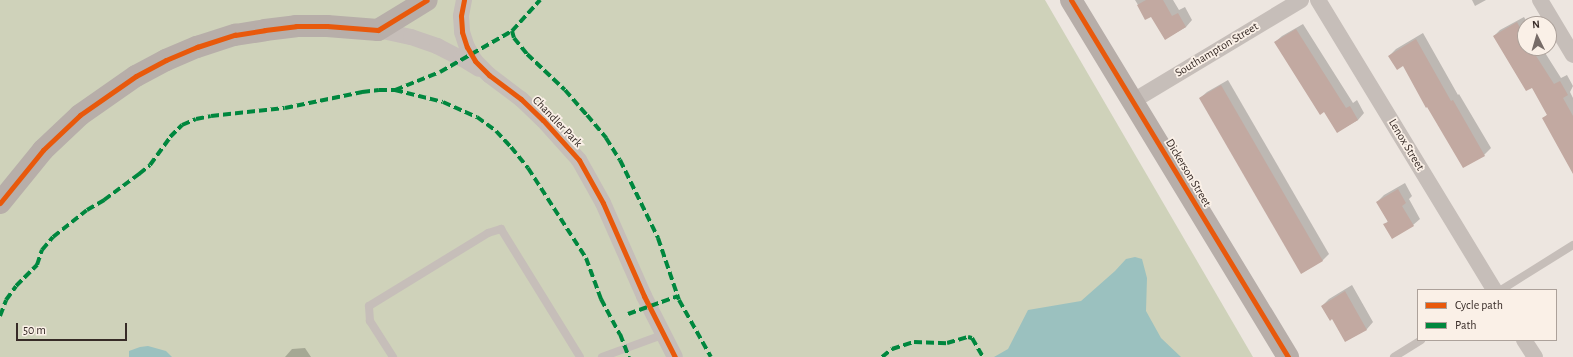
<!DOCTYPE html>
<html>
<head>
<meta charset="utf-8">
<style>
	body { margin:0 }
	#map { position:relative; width:1573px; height:357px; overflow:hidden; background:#ede6e0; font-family:"Alegreya Sans",sans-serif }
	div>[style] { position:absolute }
	.green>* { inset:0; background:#cfd2ba }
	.water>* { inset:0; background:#9bc1bf }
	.shadow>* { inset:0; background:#0003 }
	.building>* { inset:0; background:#c2a9a1 }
	.lane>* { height:8px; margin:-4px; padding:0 4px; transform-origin:4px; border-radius:4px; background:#c6beb9 }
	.street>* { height:16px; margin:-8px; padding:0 8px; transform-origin:8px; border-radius:8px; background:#c6beb9 }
	.secondary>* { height:22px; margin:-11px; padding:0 11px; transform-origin:11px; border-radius:11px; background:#b7aea9 }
	.quiet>* { height:4px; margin-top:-2px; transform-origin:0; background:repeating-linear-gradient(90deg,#00873e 0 8px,transparent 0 12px) }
	.cycleway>* { height:5px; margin:-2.5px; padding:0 2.5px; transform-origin:2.5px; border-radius:2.5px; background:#e8590c }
	span { translate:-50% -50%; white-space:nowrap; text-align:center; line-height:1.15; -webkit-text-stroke:3.5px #faf0e7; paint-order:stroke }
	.street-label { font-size:12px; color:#372b27 }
	.legend { position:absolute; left:1417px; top:289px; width:140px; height:52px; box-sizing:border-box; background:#faf0e7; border:1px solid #aca19a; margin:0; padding:5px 7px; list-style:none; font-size:12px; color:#372b27 }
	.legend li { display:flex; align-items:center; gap:8px; height:20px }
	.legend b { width:20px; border:1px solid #aca19a }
	.north { position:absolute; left:1517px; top:16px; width:40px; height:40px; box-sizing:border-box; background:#faf0e7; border:1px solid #aca19a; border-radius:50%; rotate:355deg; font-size:11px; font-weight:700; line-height:16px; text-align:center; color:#372b27 }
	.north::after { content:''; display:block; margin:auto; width:14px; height:18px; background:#776c68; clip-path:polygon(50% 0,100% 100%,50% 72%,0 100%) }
	.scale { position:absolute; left:16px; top:323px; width:111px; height:18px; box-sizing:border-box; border:2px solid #372b27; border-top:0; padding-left:5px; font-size:12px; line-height:14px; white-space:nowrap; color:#372b27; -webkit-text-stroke:3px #faf0e7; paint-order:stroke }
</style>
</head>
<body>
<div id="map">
	<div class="green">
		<i style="clip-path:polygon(0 0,1045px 0,1253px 357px,0 357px)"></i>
	</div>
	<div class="water">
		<i style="clip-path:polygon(1135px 257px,1142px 259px,1147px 278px,1146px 311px,1161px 338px,1181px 357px,994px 357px,1008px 349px,1028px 310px,1081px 301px,1115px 271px,1126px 259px)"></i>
		<i style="clip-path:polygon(148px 346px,166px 351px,172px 357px,129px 357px,129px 351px,140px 347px)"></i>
	</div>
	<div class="shadow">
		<i style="clip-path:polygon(1135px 0,1173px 0,1179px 10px,1185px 7px,1192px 20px,1186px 27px,1165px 39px,1151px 15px,1146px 18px)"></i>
		<i style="clip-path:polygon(1472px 0,1486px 0,1475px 6px)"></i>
		<i style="clip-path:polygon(1524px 17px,1528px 24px,1525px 24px,1525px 48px,1542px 48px,1561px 78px,1567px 75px,1573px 86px,1570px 92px,1573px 98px,1573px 173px,1544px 118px,1548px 114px,1532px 87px,1494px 36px,1500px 30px)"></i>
		<i style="clip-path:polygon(1303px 24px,1353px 103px,1357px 100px,1364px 113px,1358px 120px,1337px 132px,1325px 111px,1275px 42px,1282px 36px)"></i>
		<i style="clip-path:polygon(1423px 33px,1458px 95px,1459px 94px,1491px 148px,1484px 155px,1464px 167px,1404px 65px,1389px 56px,1396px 49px)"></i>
		<i style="clip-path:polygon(1228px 80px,1329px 254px,1323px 260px,1302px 273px,1200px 98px,1207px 92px)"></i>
		<i style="clip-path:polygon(1405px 183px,1412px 196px,1409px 199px,1420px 219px,1413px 225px,1385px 225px,1388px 221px,1377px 202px,1384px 195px)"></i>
		<i style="clip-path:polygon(1352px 285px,1373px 322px,1367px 329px,1346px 341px,1332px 318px,1322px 306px,1329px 299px)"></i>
		<i style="clip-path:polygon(305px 348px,311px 357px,285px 357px,292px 349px)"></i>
	</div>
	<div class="building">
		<i style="clip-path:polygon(1146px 0,1163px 0,1172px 16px,1178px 13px,1186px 27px,1165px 40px,1151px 17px,1145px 20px,1137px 5px)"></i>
		<i style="clip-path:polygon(1517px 22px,1525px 37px,1525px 48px,1531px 48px,1554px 84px,1560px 81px,1568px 95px,1563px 98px,1573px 116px,1573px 174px,1542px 118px,1547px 115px,1532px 88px,1526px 91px,1493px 36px)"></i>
		<i style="clip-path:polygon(1296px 29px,1346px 108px,1350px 106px,1358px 120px,1337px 133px,1324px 112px,1320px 115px,1274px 42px)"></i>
		<i style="clip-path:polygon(1416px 39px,1451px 101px,1453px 100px,1485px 156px,1463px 168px,1427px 107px,1426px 108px,1403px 66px,1397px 70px,1388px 56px)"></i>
		<i style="clip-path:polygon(1221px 85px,1323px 261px,1301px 274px,1199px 98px)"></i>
		<i style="clip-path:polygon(1398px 189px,1406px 203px,1402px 206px,1414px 226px,1392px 239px,1383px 224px,1388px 222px,1376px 202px)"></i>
		<i style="clip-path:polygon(1345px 291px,1367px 330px,1345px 342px,1332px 319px,1330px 321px,1321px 306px)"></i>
	</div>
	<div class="lane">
		<i style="left:1501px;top:290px;width:85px;rotate:-32deg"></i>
		<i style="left:393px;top:357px;width:43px;rotate:-122.6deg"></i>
		<i style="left:370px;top:321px;width:15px;rotate:-94deg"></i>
		<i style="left:369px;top:306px;width:140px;rotate:-31.5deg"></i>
		<i style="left:488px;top:233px;width:14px;rotate:-17deg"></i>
		<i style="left:501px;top:229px;width:150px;rotate:58.3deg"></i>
		<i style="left:602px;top:357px;width:64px;rotate:-20.1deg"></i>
		<i style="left:1394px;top:357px;width:32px;rotate:-32deg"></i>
	</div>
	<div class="street">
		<i style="left:464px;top:0;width:16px;rotate:101deg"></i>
		<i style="left:461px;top:16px;width:16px;rotate:86deg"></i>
		<i style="left:462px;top:32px;width:16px;rotate:72deg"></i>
		<i style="left:467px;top:47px;width:16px;rotate:60deg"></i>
		<i style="left:475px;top:61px;width:20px;rotate:45deg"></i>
		<i style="left:489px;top:75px;width:40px;rotate:37deg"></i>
		<i style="left:521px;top:99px;width:30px;rotate:44deg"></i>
		<i style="left:543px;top:120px;width:54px;rotate:48deg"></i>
		<i style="left:579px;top:160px;width:49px;rotate:60.8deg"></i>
		<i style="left:603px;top:203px;width:102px;rotate:66.2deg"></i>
		<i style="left:644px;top:296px;width:68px;rotate:63.1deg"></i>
		<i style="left:1318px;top:0;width:339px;rotate:58.7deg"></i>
		<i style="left:1540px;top:0;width:64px;rotate:59deg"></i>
		<i style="left:378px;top:30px;width:34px;rotate:12deg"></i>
		<i style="left:411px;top:37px;width:28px;rotate:19deg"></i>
		<i style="left:437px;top:46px;width:27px;rotate:27deg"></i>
		<i style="left:461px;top:58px;width:21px;rotate:31deg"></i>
		<i style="left:1133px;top:101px;width:196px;rotate:-31deg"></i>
		<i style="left:1524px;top:340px;width:20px;rotate:57deg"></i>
	</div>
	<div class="secondary">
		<i style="left:1071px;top:0;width:418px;rotate:58.7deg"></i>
		<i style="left:0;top:203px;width:68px;rotate:-50.9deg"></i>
		<i style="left:43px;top:150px;width:51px;rotate:-43.4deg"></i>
		<i style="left:80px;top:115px;width:68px;rotate:-34.9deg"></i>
		<i style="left:136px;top:76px;width:34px;rotate:-28deg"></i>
		<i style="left:166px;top:60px;width:34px;rotate:-23deg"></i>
		<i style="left:197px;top:47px;width:40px;rotate:-18deg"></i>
		<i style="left:235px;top:35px;width:30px;rotate:-9deg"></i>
		<i style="left:265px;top:30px;width:31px;rotate:-7deg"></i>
		<i style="left:296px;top:26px;width:31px"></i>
		<i style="left:327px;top:26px;width:51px;rotate:4.5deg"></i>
		<i style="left:378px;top:30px;width:57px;rotate:-31.5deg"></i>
	</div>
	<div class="quiet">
		<i style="left:512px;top:31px;width:7px;rotate:74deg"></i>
		<i style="left:514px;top:38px;width:21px;rotate:51deg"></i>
		<i style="left:527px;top:54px;width:52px;rotate:43.5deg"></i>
		<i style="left:565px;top:90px;width:33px;rotate:49deg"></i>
		<i style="left:587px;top:115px;width:30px;rotate:50deg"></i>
		<i style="left:606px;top:138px;width:26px;rotate:58deg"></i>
		<i style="left:620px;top:160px;width:87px;rotate:64deg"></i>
		<i style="left:658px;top:238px;width:65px;rotate:71.3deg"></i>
		<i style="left:679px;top:300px;width:65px;rotate:60.7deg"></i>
		<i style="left:395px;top:90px;width:48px;rotate:-21.8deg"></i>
		<i style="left:440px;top:72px;width:83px;rotate:-29.7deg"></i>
		<i style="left:512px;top:31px;width:42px;rotate:-47.9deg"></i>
		<i style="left:628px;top:314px;width:53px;rotate:-19.8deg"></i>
		<i style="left:0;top:316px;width:17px;rotate:-69deg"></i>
		<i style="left:6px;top:300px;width:17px;rotate:-54deg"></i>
		<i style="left:16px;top:286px;width:30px;rotate:-45deg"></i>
		<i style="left:37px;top:265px;width:16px;rotate:-72deg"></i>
		<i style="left:42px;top:250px;width:17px;rotate:-50deg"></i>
		<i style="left:53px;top:237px;width:43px;rotate:-38.5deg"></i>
		<i style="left:87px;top:210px;width:20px;rotate:-30deg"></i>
		<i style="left:104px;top:200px;width:44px;rotate:-36.6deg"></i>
		<i style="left:139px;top:174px;width:14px;rotate:-39deg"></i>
		<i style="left:150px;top:165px;width:34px;rotate:-54deg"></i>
		<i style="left:170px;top:137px;width:17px;rotate:-45deg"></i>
		<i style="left:182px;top:125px;width:15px;rotate:-23deg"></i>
		<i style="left:196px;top:119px;width:15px;rotate:-11deg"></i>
		<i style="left:211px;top:116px;width:74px;rotate:-6.2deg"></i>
		<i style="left:285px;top:108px;width:79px;rotate:-11.7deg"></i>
		<i style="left:362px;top:92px;width:17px;rotate:-7deg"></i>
		<i style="left:379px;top:90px;width:16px"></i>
		<i style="left:395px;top:90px;width:49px;rotate:14deg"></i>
		<i style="left:443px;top:102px;width:37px;rotate:24deg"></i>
		<i style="left:477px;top:117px;width:24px;rotate:36deg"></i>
		<i style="left:496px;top:131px;width:22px;rotate:47deg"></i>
		<i style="left:511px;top:147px;width:27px;rotate:51deg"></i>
		<i style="left:528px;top:168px;width:107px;rotate:57.2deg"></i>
		<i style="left:586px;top:258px;width:44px;rotate:69.9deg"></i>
		<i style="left:601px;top:299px;width:40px;rotate:62deg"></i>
		<i style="left:620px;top:334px;width:25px;rotate:69deg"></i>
		<i style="left:882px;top:357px;width:13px;rotate:-39deg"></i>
		<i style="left:892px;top:349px;width:23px;rotate:-18deg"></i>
		<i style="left:914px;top:342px;width:33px;rotate:2deg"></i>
		<i style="left:947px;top:343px;width:22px;rotate:-16deg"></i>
		<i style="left:968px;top:337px;width:4px;rotate:14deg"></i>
		<i style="left:972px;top:338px;width:22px;rotate:60deg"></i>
	</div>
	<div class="cycleway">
		<i style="left:464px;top:0;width:16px;rotate:101deg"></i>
		<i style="left:461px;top:16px;width:16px;rotate:86deg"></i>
		<i style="left:462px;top:32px;width:16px;rotate:72deg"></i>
		<i style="left:467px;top:47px;width:16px;rotate:60deg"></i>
		<i style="left:475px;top:61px;width:20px;rotate:45deg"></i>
		<i style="left:489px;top:75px;width:40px;rotate:37deg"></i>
		<i style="left:521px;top:99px;width:30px;rotate:44deg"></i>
		<i style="left:543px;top:120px;width:54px;rotate:48deg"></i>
		<i style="left:579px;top:160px;width:49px;rotate:60.8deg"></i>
		<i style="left:603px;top:203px;width:102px;rotate:66.2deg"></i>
		<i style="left:644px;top:296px;width:68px;rotate:63.1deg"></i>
		<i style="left:1071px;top:0;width:418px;rotate:58.7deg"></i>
		<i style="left:0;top:203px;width:68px;rotate:-50.9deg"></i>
		<i style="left:43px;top:150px;width:51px;rotate:-43.4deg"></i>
		<i style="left:80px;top:115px;width:68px;rotate:-34.9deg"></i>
		<i style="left:136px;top:76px;width:34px;rotate:-28deg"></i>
		<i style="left:166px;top:60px;width:34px;rotate:-23deg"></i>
		<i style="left:197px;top:47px;width:40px;rotate:-18deg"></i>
		<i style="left:235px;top:35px;width:30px;rotate:-9deg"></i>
		<i style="left:265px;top:30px;width:31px;rotate:-7deg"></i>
		<i style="left:296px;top:26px;width:31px"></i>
		<i style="left:327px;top:26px;width:51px;rotate:4.5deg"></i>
		<i style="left:378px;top:30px;width:57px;rotate:-31.5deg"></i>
	</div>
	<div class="street-label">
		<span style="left:1217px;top:50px;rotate:-31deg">Southampton Street</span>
		<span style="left:557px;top:122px;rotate:46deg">Chandler Park</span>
		<span style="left:1406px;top:145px;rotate:59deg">Lenox Street</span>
		<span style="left:1188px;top:173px;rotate:59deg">Dickerson Street</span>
	</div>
	<ul class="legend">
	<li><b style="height:5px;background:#e8590c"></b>Cycle path</li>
	<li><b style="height:5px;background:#00873e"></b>Path</li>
	</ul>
	<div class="north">N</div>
	<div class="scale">50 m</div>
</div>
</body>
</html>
